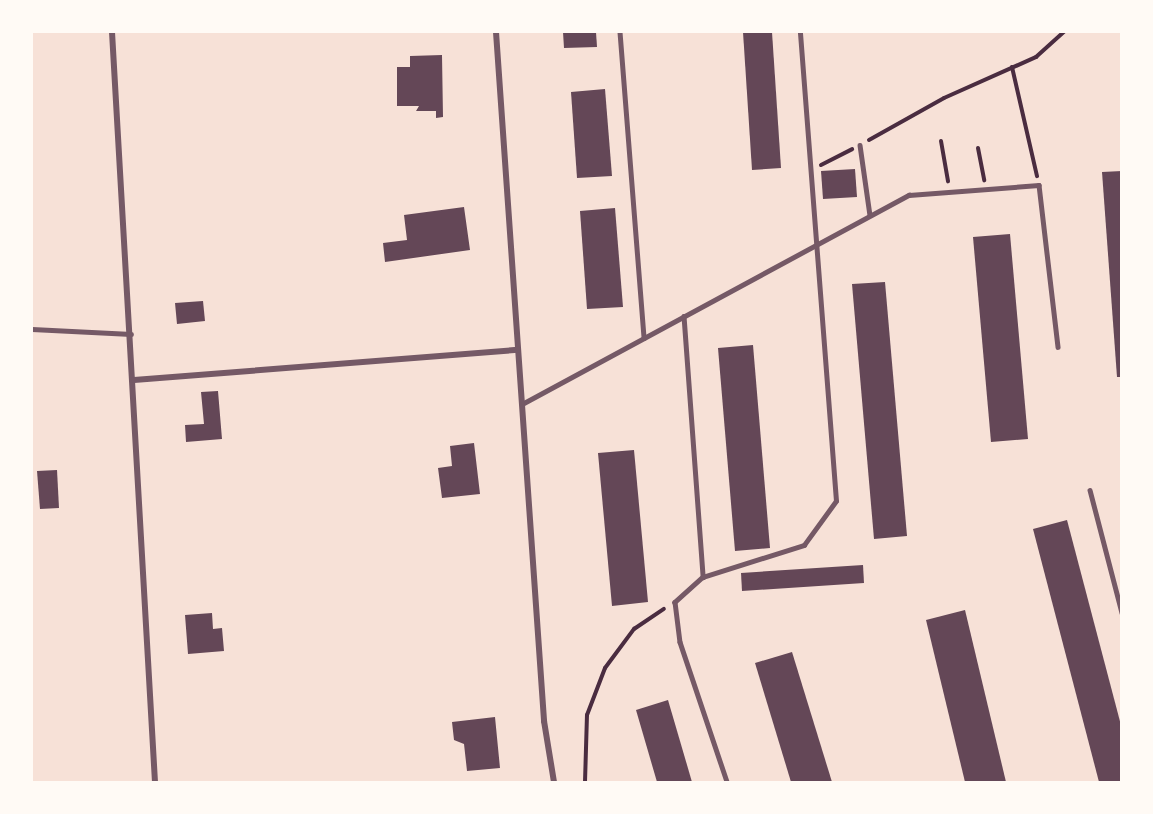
<!DOCTYPE html>
<html>
<head>
<meta charset="utf-8">
<style>
	body { margin:0 }
	#map { position:relative; width:1153px; height:814px; overflow:hidden; background:#f7e1d7; font-family:Overpass,sans-serif }
	div>[style] { position:absolute }
	.building>* { inset:0; background:#644757 }
	.path>* { height:4px; margin:-2px; padding:0 2px; transform-origin:2px; border-radius:2px; background:#4a2c40 }
	.service>* { height:4.5px; margin:-2.25px; padding:0 2.25px; transform-origin:2.25px; border-radius:2.25px; background:#755966 }
	.minor>* { height:6px; margin:-3px; padding:0 3px; transform-origin:3px; border-radius:3px; background:#755966 }
	span { translate:-50% -50%; white-space:nowrap; text-align:center; line-height:1.15; -webkit-text-stroke:4.5px #fffaf5; paint-order:stroke }
	.frame { position:absolute; inset:0; border:33px solid #fffaf5; pointer-events:none }
</style>
</head>
<body>
<div id="map">
	<div class="building">
		<i style="clip-path:polygon(563px 32px,596px 32px,597px 47px,564px 48px)"></i>
		<i style="clip-path:polygon(743px 32px,772px 32px,781px 168px,752px 170px)"></i>
		<i style="clip-path:polygon(442px 55px,443px 117px,436px 118px,436px 111px,416px 111px,419px 106px,397px 106px,397px 67px,410px 67px,410px 56px)"></i>
		<i style="clip-path:polygon(605px 89px,612px 176px,577px 178px,571px 92px)"></i>
		<i style="clip-path:polygon(855px 169px,857px 197px,823px 199px,821px 171px)"></i>
		<i style="clip-path:polygon(1122px 171px,1122px 377px,1117px 377px,1102px 172px)"></i>
		<i style="clip-path:polygon(464px 207px,470px 250px,385px 262px,383px 243px,407px 240px,404px 215px)"></i>
		<i style="clip-path:polygon(615px 208px,623px 307px,587px 309px,580px 211px)"></i>
		<i style="clip-path:polygon(1010px 234px,1028px 439px,991px 442px,973px 237px)"></i>
		<i style="clip-path:polygon(885px 282px,907px 536px,874px 539px,852px 284px)"></i>
		<i style="clip-path:polygon(203px 301px,205px 321px,177px 324px,175px 303px)"></i>
		<i style="clip-path:polygon(753px 345px,770px 548px,735px 551px,718px 348px)"></i>
		<i style="clip-path:polygon(218px 391px,222px 439px,186px 442px,185px 425px,204px 424px,201px 392px)"></i>
		<i style="clip-path:polygon(474px 443px,480px 494px,442px 498px,438px 468px,452px 466px,450px 446px)"></i>
		<i style="clip-path:polygon(634px 450px,648px 602px,612px 606px,598px 453px)"></i>
		<i style="clip-path:polygon(57px 470px,59px 508px,40px 509px,37px 471px)"></i>
		<i style="clip-path:polygon(1067px 520px,1122px 729px,1122px 782px,1099px 782px,1033px 529px)"></i>
		<i style="clip-path:polygon(863px 565px,864px 583px,742px 591px,741px 573px)"></i>
		<i style="clip-path:polygon(965px 610px,1006px 782px,965px 782px,926px 620px)"></i>
		<i style="clip-path:polygon(212px 613px,213px 629px,222px 628px,224px 651px,188px 654px,185px 615px)"></i>
		<i style="clip-path:polygon(792px 652px,832px 782px,791px 782px,755px 663px)"></i>
		<i style="clip-path:polygon(668px 700px,692px 782px,657px 782px,636px 710px)"></i>
		<i style="clip-path:polygon(495px 717px,500px 768px,467px 771px,464px 744px,454px 740px,452px 722px)"></i>
	</div>
	<div class="path">
		<i style="left:1012px;top:67px;width:112px;rotate:77.1deg"></i>
		<i style="left:869px;top:140px;width:86px;rotate:-29.2deg"></i>
		<i style="left:944px;top:98px;width:101px;rotate:-24deg"></i>
		<i style="left:1036px;top:57px;width:38px;rotate:-42deg"></i>
		<i style="left:941px;top:141px;width:41px;rotate:80.1deg"></i>
		<i style="left:978px;top:148px;width:33px;rotate:79deg"></i>
		<i style="left:821px;top:165px;width:35px;rotate:-27deg"></i>
		<i style="left:585px;top:782px;width:67px;rotate:-88.3deg"></i>
		<i style="left:587px;top:715px;width:50px;rotate:-69deg"></i>
		<i style="left:605px;top:668px;width:49px;rotate:-53.4deg"></i>
		<i style="left:634px;top:629px;width:36px;rotate:-34deg"></i>
	</div>
	<div class="service">
		<i style="left:620px;top:32px;width:307px;rotate:85.5deg"></i>
		<i style="left:860px;top:145px;width:71px;rotate:81.9deg"></i>
		<i style="left:684px;top:316px;width:262px;rotate:85.8deg"></i>
		<i style="left:703px;top:577px;width:106px;rotate:-17.6deg"></i>
		<i style="left:804px;top:545px;width:54px;rotate:-54deg"></i>
		<i style="left:836px;top:501px;width:470px;rotate:-94.4deg"></i>
		<i style="left:32px;top:329px;width:99px;rotate:2.9deg"></i>
		<i style="left:522px;top:404px;width:440px;rotate:-28.4deg"></i>
		<i style="left:909px;top:195px;width:130px;rotate:-4.4deg"></i>
		<i style="left:1039px;top:185px;width:163px;rotate:83.3deg"></i>
		<i style="left:1090px;top:490px;width:127px;rotate:75.4deg"></i>
		<i style="left:703px;top:577px;width:38px;rotate:138deg"></i>
		<i style="left:675px;top:602px;width:40px;rotate:82.9deg"></i>
		<i style="left:680px;top:642px;width:148px;rotate:71.4deg"></i>
	</div>
	<div class="minor">
		<i style="left:112px;top:32px;width:751px;rotate:86.72deg"></i>
		<i style="left:496px;top:32px;width:691px;rotate:86.01deg"></i>
		<i style="left:544px;top:721px;width:62px;rotate:80.7deg"></i>
		<i style="left:134px;top:380px;width:385px;rotate:-4.5deg"></i>
	</div>
	<div class="frame"></div>
</div>
</body>
</html>
